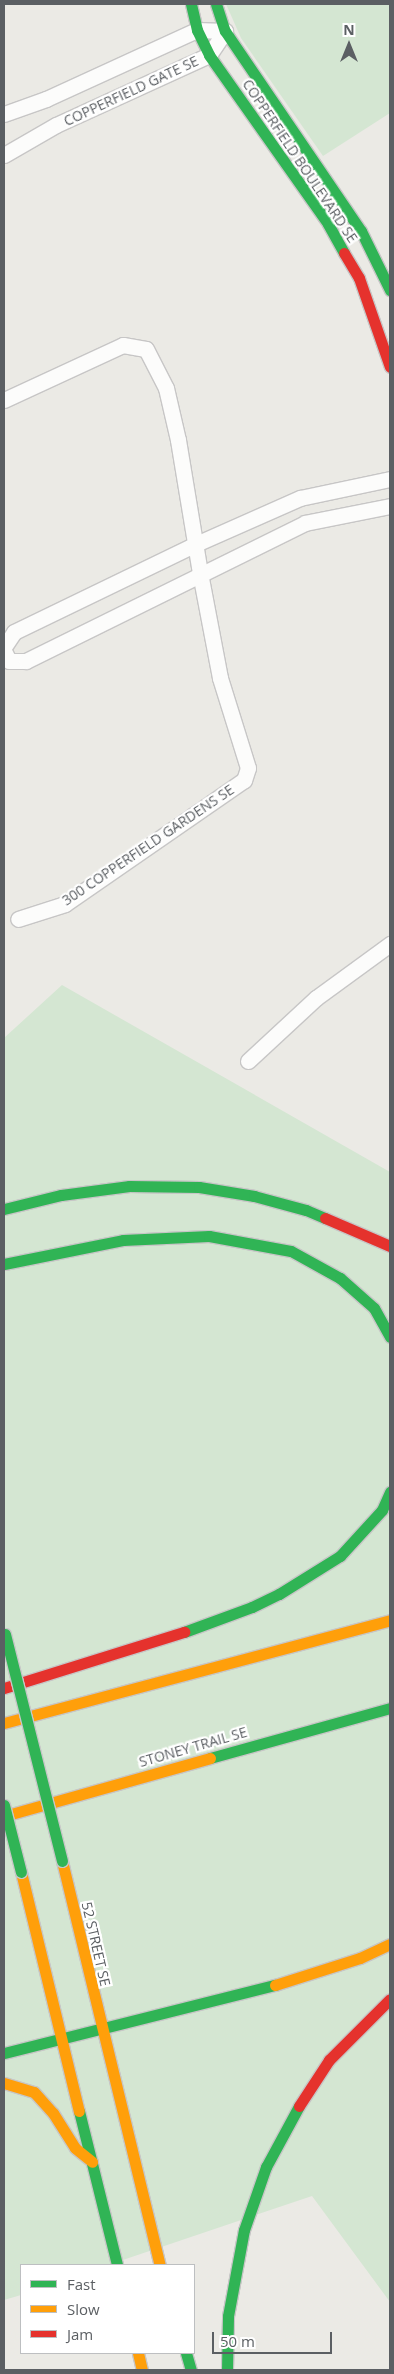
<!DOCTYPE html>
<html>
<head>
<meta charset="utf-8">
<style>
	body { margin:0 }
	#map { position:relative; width:394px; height:2374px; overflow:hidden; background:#ebeae5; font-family:"Open Sans",sans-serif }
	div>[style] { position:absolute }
	.green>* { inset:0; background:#d4e6d2 }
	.roads { filter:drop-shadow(1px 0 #c7c6c6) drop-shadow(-1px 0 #c7c6c6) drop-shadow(0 1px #c7c6c6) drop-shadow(0 -1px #c7c6c6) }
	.street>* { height:15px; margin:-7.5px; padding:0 7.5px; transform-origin:7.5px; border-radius:7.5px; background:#fcfcfb }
	.fast>* { height:11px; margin:-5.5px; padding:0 5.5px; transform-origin:5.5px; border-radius:5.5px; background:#30b455 }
	.slow>* { height:11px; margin:-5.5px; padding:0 5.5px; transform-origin:5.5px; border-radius:5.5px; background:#ff9f0a }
	.jam>* { height:11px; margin:-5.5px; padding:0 5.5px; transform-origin:5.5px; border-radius:5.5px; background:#e5322d }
	.bridges { filter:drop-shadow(1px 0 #c7c7c7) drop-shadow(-1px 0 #c7c7c7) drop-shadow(0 1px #c7c7c7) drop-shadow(0 -1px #c7c7c7) }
	.fast-bridge>* { height:11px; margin:-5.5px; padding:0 5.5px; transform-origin:5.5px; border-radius:5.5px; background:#30b455 }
	span { translate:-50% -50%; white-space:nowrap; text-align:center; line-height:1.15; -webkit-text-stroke:4.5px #fff; paint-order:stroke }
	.street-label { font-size:14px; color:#5b5f63 }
	.frame { position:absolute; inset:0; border:5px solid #5b5f63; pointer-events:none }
	.legend { position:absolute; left:20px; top:2264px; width:175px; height:90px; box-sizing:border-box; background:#fff; border:1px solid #bdbfc1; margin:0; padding:6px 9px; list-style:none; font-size:15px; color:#5b5f63 }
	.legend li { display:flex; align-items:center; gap:10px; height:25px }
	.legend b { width:25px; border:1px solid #bdbfc1 }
	.north { position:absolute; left:324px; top:20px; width:50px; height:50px; -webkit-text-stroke:4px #fff; paint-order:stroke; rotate:0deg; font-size:14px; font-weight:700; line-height:20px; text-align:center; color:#5b5f63 }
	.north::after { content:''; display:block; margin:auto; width:18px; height:22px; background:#5b5f63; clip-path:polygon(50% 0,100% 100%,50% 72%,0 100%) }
	.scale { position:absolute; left:212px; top:2332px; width:120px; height:22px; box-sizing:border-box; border:2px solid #5b5f63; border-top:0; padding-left:6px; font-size:15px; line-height:18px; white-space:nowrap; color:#5b5f63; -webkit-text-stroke:4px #fff; paint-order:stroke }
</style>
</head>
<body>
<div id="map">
	<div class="green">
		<i style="clip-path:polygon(226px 4px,390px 4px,390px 113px,323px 156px,241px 38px)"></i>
		<i style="clip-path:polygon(62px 985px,390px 1172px,390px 2302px,312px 2196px,108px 2265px,21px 2265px,21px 2295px,4px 2300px,4px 1038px)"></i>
	</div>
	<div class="roads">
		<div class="street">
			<i style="left:4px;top:114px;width:45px;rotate:-19.7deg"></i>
			<i style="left:46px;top:99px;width:166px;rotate:-24.6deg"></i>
			<i style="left:197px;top:30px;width:28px;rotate:2deg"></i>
			<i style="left:4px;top:155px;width:60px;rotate:-30deg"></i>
			<i style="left:56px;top:125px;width:168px;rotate:-24.6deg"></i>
			<i style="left:209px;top:55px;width:29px;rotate:-56deg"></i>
			<i style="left:4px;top:400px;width:131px;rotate:-24.8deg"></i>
			<i style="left:123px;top:345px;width:23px;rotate:10deg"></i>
			<i style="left:146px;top:349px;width:44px;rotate:62.9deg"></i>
			<i style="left:166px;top:388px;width:53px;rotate:77deg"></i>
			<i style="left:178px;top:440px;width:135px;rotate:80.6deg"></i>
			<i style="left:200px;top:573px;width:107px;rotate:79.2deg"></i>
			<i style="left:220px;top:678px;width:94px;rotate:72.7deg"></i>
			<i style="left:248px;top:768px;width:13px;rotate:108deg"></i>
			<i style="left:244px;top:780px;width:218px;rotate:145.3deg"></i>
			<i style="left:65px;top:904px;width:49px;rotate:162.3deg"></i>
			<i style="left:4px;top:647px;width:18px;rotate:-56deg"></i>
			<i style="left:14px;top:632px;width:202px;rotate:-25.8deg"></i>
			<i style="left:196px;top:544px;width:114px;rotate:-23.9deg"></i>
			<i style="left:300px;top:498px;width:92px;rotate:-11.9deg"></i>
			<i style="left:4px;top:651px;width:11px;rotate:63deg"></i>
			<i style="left:9px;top:661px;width:17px"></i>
			<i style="left:26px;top:661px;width:311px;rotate:-26.3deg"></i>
			<i style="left:305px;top:523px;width:87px;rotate:-11.3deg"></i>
			<i style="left:248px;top:1061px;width:93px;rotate:-42.8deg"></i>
			<i style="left:316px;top:998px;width:92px;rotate:-36.1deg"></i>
		</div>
		<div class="fast">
			<i style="left:191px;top:4px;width:27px;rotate:77deg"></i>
			<i style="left:197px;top:30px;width:28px;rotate:64deg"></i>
			<i style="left:209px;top:55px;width:207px;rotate:54.8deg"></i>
			<i style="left:328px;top:224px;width:33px;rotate:61deg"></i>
			<i style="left:216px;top:4px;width:28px;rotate:72deg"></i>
			<i style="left:225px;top:31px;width:242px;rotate:55.8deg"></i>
			<i style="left:361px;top:231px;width:66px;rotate:63.8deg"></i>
			<i style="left:4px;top:1209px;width:59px;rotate:-13.8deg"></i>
			<i style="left:61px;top:1195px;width:69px;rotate:-7.5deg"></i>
			<i style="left:129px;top:1186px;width:70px;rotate:0.8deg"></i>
			<i style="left:199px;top:1187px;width:56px;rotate:9.3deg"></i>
			<i style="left:254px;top:1196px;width:54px;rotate:15.1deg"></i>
			<i style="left:306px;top:1210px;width:21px;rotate:23deg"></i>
			<i style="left:4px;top:1264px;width:121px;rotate:-11.4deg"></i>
			<i style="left:123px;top:1240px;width:86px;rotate:-2.7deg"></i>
			<i style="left:209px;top:1236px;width:83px;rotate:10.4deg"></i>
			<i style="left:291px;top:1251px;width:56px;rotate:28.9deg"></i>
			<i style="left:340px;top:1278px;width:45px;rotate:41.4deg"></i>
			<i style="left:374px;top:1308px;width:33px;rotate:61deg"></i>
			<i style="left:184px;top:1632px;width:72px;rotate:-20.2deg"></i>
			<i style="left:252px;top:1607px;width:30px;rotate:-26deg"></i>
			<i style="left:279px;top:1594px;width:72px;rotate:-31.9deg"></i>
			<i style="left:340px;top:1556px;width:62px;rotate:-47.6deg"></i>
			<i style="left:382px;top:1510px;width:20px;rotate:-66deg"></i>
			<i style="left:210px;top:1758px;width:187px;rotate:-15.5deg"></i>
			<i style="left:4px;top:2053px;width:279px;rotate:-14.1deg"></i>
			<i style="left:79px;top:2111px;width:159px;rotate:76.1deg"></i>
			<i style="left:186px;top:2353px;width:18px;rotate:74deg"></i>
			<i style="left:227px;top:2370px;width:54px;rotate:-88.9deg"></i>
			<i style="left:228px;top:2316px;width:87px;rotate:-79.5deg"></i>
			<i style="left:244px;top:2230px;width:67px;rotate:-70.8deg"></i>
			<i style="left:266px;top:2167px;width:69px;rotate:-61.6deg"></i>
		</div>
		<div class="slow">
			<i style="left:4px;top:1723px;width:400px;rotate:-14.9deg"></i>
			<i style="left:4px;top:1816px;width:214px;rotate:-15.7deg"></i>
			<i style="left:62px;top:1861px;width:416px;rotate:76.4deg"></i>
			<i style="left:21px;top:1872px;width:246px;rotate:76.4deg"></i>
			<i style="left:275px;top:1985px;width:89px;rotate:-17.6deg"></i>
			<i style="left:360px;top:1958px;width:33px;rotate:-25deg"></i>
			<i style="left:4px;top:2083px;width:31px;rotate:17deg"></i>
			<i style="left:34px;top:2092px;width:28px;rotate:48deg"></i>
			<i style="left:53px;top:2113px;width:41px;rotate:57.8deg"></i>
			<i style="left:75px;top:2148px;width:22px;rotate:39deg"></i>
			<i style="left:138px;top:2353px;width:17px;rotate:77deg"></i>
		</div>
		<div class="jam">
			<i style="left:344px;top:253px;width:29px;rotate:59deg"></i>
			<i style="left:359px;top:278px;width:94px;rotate:70.8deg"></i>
			<i style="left:325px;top:1218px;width:71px;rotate:23.3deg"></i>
			<i style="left:4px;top:1688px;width:189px;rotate:-17.3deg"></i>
			<i style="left:299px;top:2106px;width:55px;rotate:-56.9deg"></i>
			<i style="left:329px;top:2060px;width:86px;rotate:-45deg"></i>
		</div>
	</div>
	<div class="bridges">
		<div class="fast-bridge">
			<i style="left:5px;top:1634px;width:234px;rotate:75.9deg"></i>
			<i style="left:4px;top:1805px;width:69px;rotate:75.8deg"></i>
		</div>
	</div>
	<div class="street-label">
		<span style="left:131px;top:91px;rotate:-25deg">COPPERFIELD GATE SE</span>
		<span style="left:300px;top:161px;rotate:56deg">COPPERFIELD BOULEVARD SE</span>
		<span style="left:148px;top:845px;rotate:-34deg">300 COPPERFIELD GARDENS SE</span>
		<span style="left:193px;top:1747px;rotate:-16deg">STONEY TRAIL SE</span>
		<span style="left:96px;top:1944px;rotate:77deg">52 STREET SE</span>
	</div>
	<div class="frame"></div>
	<ul class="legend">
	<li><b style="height:6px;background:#30b455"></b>Fast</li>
	<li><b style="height:6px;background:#ff9f0a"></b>Slow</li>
	<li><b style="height:6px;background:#e5322d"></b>Jam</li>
	</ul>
	<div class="north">N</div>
	<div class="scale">50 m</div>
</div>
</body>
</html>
